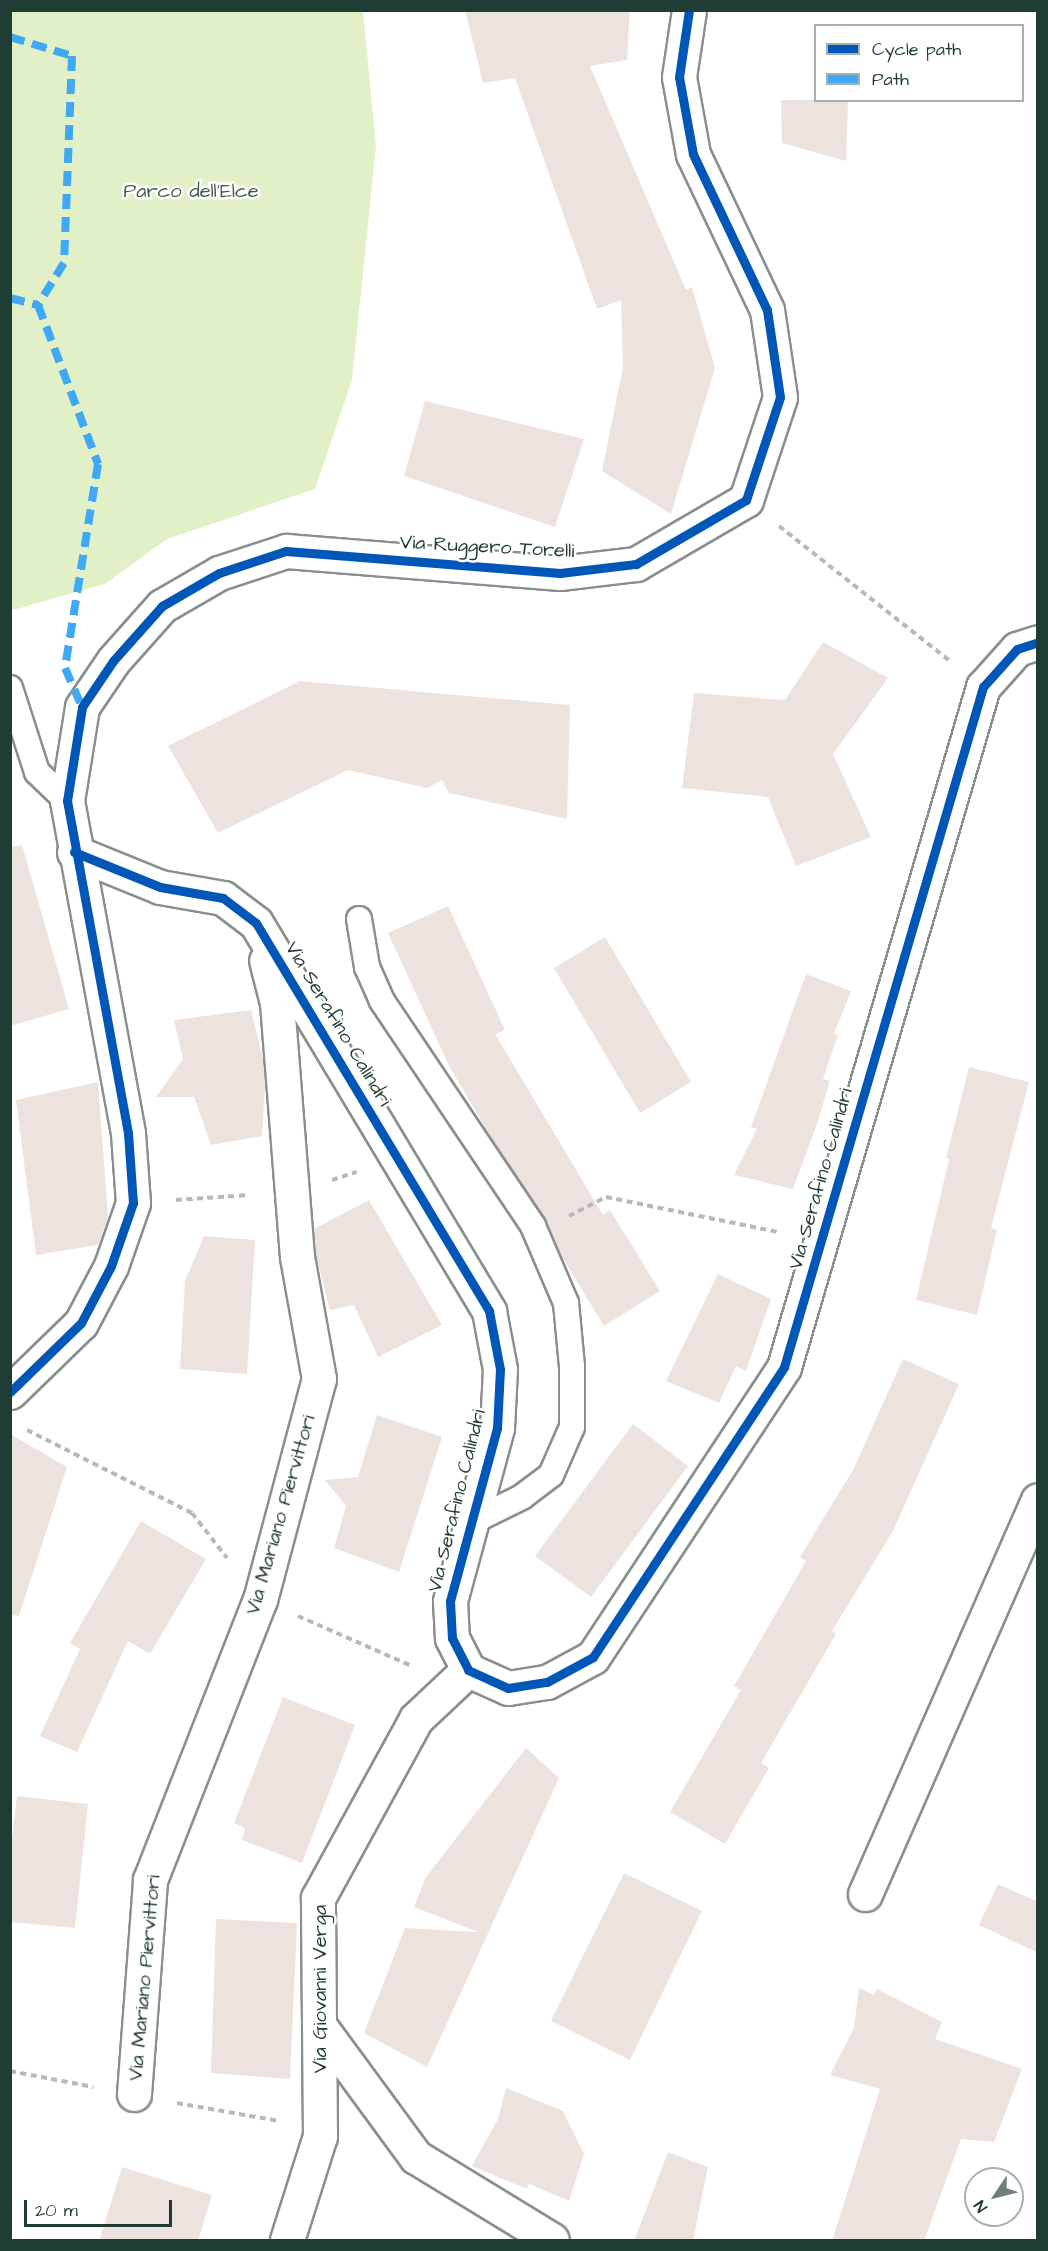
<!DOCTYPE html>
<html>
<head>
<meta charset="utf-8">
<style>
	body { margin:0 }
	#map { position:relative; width:1048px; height:2251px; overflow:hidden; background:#fff; font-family:"Architects Daughter",sans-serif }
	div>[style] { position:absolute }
	.green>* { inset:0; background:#e2f0c7 }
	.building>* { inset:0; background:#ede3de }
	.path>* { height:4px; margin-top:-2px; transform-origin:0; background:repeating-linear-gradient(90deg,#b6b9b8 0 6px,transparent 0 10.5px) }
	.roads { filter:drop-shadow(2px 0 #898f8d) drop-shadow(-2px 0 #898f8d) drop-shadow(0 2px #898f8d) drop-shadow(0 -2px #898f8d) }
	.service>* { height:24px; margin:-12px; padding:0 12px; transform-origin:12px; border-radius:12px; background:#fff }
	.minor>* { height:33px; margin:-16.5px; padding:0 16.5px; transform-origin:16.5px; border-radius:16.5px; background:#fff }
	.quiet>* { height:8px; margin-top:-4px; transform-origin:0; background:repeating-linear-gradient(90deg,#3fa9f5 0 15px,transparent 0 23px) }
	.cycleway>* { height:9px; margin:-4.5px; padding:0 4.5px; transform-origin:4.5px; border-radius:4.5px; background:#0057b8 }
	span { translate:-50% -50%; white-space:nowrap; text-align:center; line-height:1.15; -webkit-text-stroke:5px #fff; paint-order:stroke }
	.park-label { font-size:20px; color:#415e48 }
	.street-label { font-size:20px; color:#1f3d34 }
	.frame { position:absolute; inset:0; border:12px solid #1f3d34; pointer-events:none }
	.legend { position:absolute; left:814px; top:24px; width:210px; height:78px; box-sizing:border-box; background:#fff; border:2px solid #a5b1ae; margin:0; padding:8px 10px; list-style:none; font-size:18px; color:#1f3d34 }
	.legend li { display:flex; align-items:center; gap:12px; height:30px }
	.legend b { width:30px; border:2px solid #a5b1ae }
	.north { position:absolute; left:964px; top:2167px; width:60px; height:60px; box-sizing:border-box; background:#fff; border:2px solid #a5b1ae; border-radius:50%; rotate:235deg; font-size:16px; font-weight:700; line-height:24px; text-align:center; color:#1f3d34 }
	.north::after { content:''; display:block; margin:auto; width:21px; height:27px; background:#6d817b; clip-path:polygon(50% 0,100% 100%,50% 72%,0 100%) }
	.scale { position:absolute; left:24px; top:2200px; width:148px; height:27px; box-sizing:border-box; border:3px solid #1f3d34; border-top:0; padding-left:8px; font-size:18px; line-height:21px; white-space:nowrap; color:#1f3d34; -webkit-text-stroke:4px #fff; paint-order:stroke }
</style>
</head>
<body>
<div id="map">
	<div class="green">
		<i style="clip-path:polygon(10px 11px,363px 11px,376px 146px,352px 380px,315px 489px,167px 539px,105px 584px,13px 610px,10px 600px)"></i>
	</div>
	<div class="building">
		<i style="clip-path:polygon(465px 10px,630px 10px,627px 60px,590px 66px,686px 290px,692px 287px,715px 368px,671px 514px,602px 471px,623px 367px,621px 300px,597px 309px,515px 78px,483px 83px)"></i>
		<i style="clip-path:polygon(781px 100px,848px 100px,846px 161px,782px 143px)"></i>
		<i style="clip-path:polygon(425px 401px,584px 439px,555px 527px,404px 476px)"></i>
		<i style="clip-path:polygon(823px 642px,888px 678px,833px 754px,871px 837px,796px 866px,768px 797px,682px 788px,694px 693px,785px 700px)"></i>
		<i style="clip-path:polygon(300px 681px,570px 705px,567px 819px,449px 793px,442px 780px,427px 788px,348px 770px,218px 833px,168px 746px)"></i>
		<i style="clip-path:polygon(22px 845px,69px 1009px,10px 1026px,10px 847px)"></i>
		<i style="clip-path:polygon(448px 906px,505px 1030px,495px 1034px,603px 1215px,610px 1210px,660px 1291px,604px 1326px,561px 1255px,545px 1218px,496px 1145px,449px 1066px,388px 933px)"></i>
		<i style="clip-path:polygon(605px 937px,691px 1082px,640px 1113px,554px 968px)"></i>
		<i style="clip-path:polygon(806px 974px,851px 991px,834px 1034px,838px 1035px,823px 1079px,830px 1081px,816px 1127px,793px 1189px,734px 1175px,757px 1129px,751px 1127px)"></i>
		<i style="clip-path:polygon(251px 1010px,263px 1059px,265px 1086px,262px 1136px,211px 1145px,194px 1097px,156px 1097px,183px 1059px,174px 1020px)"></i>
		<i style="clip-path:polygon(969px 1067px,1029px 1082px,991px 1228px,997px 1230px,977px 1315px,916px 1300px,949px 1159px,946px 1158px)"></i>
		<i style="clip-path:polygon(98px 1082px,108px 1217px,98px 1245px,36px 1255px,16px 1100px)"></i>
		<i style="clip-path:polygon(369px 1200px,442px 1325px,378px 1357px,354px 1305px,330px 1310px,316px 1256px,314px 1229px)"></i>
		<i style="clip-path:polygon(204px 1236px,255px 1240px,247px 1374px,180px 1369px,185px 1281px)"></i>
		<i style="clip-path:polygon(718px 1274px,771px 1299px,746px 1371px,736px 1366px,719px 1403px,666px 1381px)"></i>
		<i style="clip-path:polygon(903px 1359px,959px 1384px,893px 1531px,832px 1631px,836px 1634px,761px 1763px,769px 1768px,725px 1844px,670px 1812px,741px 1690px,734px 1686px,806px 1561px,800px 1557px,853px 1470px)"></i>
		<i style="clip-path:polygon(377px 1415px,442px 1437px,399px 1572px,334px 1548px,346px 1506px,325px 1480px,358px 1477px)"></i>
		<i style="clip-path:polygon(633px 1424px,688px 1466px,591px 1597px,535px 1556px)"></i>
		<i style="clip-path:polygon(10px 1434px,67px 1467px,19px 1616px,10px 1615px)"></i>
		<i style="clip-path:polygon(141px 1521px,206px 1559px,150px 1654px,128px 1641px,77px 1752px,40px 1736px,80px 1649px,70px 1643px)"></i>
		<i style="clip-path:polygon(283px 1697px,355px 1725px,302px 1863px,242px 1840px,245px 1828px,234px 1823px)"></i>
		<i style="clip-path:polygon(526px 1748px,559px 1778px,427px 2067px,364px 2033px,405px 1928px,478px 1932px,414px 1907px,426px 1877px)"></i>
		<i style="clip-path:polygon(17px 1796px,88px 1804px,75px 1928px,10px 1922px,10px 1856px)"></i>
		<i style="clip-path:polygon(624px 1873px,702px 1911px,630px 2060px,551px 2021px)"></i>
		<i style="clip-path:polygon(998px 1884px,1038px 1902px,1038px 1953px,979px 1925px)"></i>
		<i style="clip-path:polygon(216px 1919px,297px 1923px,290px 2079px,211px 2073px)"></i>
		<i style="clip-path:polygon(859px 1988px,874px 1995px,877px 1989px,942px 2022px,935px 2039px,1022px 2069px,994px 2142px,961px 2139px,924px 2241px,832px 2241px,880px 2089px,830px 2075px,854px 2028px)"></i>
		<i style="clip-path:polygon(506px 2088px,563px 2111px,584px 2154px,569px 2201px,529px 2184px,527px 2189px,472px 2166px,498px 2119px)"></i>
		<i style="clip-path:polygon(668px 2152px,708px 2167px,693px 2241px,634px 2241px)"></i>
		<i style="clip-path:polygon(122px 2167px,212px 2195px,198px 2241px,99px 2241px)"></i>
	</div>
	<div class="path">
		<i style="left:779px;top:526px;width:218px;rotate:38.3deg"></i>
		<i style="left:332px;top:1180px;width:26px;rotate:-18deg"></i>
		<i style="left:176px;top:1200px;width:73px;rotate:-3.9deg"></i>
		<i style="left:569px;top:1216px;width:42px;rotate:-27.2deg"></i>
		<i style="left:606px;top:1197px;width:176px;rotate:11.5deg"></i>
		<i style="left:27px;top:1430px;width:185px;rotate:26.7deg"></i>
		<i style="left:192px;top:1513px;width:57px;rotate:52.1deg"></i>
		<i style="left:298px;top:1616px;width:124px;rotate:23.7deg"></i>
		<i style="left:10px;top:2071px;width:85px;rotate:10.9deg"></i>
		<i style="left:177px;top:2103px;width:104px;rotate:10deg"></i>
	</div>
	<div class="roads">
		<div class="service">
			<i style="left:10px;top:688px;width:88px;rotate:72.2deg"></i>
			<i style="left:37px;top:772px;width:42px;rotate:44deg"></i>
			<i style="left:359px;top:919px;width:49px;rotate:80.5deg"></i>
			<i style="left:367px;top:967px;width:37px;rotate:66deg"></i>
			<i style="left:382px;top:1001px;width:271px;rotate:56.1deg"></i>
			<i style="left:533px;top:1226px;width:84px;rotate:66.8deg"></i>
			<i style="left:566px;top:1303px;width:63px;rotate:84.6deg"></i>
			<i style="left:572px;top:1366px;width:61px;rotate:90deg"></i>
			<i style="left:572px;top:1427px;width:52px;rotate:113.6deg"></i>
			<i style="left:551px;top:1475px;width:36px;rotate:143deg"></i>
			<i style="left:522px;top:1497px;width:57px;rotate:153.9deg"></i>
		</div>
		<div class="minor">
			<i style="left:74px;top:852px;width:93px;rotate:22.1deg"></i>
			<i style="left:160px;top:887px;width:64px;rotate:9.9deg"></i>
			<i style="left:223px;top:898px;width:41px;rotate:37.1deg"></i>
			<i style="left:256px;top:923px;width:453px;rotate:59deg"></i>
			<i style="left:489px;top:1311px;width:59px;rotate:79.3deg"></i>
			<i style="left:500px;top:1369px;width:59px;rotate:92.9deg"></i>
			<i style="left:497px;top:1428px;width:179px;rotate:105.2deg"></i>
			<i style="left:450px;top:1601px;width:37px;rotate:87deg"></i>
			<i style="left:452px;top:1638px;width:36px;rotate:63deg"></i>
			<i style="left:468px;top:1670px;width:44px;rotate:24.2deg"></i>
			<i style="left:508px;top:1688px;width:39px;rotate:-9deg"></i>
			<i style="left:547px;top:1682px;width:52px;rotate:-28.5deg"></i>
			<i style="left:593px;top:1657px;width:347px;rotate:-56.6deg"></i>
			<i style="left:784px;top:1367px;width:709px;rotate:-73.69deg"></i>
			<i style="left:983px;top:687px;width:51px;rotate:-48.2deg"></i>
			<i style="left:1017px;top:649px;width:22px;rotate:-18deg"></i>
			<i style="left:10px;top:1392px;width:99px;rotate:-44.2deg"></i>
			<i style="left:81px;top:1323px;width:64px;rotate:-62.2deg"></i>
			<i style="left:111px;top:1266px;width:67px;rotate:-70.8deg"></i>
			<i style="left:133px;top:1203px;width:70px;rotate:-94.1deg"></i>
			<i style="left:128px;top:1133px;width:338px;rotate:-100.4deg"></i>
			<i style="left:67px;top:801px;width:95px;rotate:-80.9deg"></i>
			<i style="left:82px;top:707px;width:55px;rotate:-56deg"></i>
			<i style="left:113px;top:661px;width:74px;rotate:-48.3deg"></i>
			<i style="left:162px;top:606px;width:66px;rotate:-30.1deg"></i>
			<i style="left:219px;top:573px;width:71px;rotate:-18.2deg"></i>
			<i style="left:286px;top:551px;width:275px;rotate:4.6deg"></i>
			<i style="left:560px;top:573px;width:77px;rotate:-6.8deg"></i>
			<i style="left:636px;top:564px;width:127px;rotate:-30.2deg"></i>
			<i style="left:746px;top:500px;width:108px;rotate:-71.7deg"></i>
			<i style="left:780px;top:397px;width:88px;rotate:-98.5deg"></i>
			<i style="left:767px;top:310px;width:173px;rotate:-115.4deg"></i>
			<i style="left:693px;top:154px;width:78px;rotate:-100.3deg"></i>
			<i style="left:679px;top:77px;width:68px;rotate:-81.5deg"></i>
			<i style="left:865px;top:1894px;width:430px;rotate:-66.3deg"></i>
			<i style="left:319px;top:2025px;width:164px;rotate:53.7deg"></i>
			<i style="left:416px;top:2157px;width:159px;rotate:31.4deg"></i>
			<i style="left:134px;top:2094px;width:215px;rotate:-85.7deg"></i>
			<i style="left:150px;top:1880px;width:301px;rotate:-68.6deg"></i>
			<i style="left:260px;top:1600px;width:229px;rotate:-75.1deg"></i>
			<i style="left:319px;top:1379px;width:124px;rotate:-100.2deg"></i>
			<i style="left:297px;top:1257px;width:255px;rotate:-94.5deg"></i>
			<i style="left:277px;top:1003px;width:44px;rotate:-104.3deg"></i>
			<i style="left:287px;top:2240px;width:109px;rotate:-72.4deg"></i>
			<i style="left:320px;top:2136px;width:238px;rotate:-90.5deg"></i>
			<i style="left:318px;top:1898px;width:204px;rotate:-61.3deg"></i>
			<i style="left:416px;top:1719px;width:71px;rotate:-43.3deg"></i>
		</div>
	</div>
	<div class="quiet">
		<i style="left:10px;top:37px;width:65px;rotate:17deg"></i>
		<i style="left:72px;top:56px;width:207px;rotate:92.2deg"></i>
		<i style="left:64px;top:263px;width:49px;rotate:121.8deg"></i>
		<i style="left:38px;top:305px;width:170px;rotate:69.3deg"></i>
		<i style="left:98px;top:464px;width:207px;rotate:99.2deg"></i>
		<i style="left:65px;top:668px;width:43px;rotate:66.4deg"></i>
		<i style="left:10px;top:298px;width:29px;rotate:14deg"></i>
	</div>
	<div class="cycleway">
		<i style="left:74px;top:852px;width:93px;rotate:22.1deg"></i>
		<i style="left:160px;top:887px;width:64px;rotate:9.9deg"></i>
		<i style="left:223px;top:898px;width:41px;rotate:37.1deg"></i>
		<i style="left:256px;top:923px;width:453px;rotate:59deg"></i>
		<i style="left:489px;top:1311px;width:59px;rotate:79.3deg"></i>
		<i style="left:500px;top:1369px;width:59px;rotate:92.9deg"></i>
		<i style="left:497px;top:1428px;width:179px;rotate:105.2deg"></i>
		<i style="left:450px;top:1601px;width:37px;rotate:87deg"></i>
		<i style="left:452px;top:1638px;width:36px;rotate:63deg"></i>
		<i style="left:468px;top:1670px;width:44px;rotate:24.2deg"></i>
		<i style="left:508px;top:1688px;width:39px;rotate:-9deg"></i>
		<i style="left:547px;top:1682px;width:52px;rotate:-28.5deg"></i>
		<i style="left:593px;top:1657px;width:347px;rotate:-56.6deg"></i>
		<i style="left:784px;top:1367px;width:709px;rotate:-73.69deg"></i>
		<i style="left:983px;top:687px;width:51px;rotate:-48.2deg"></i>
		<i style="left:1017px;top:649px;width:22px;rotate:-18deg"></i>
		<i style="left:10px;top:1392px;width:99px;rotate:-44.2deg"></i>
		<i style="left:81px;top:1323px;width:64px;rotate:-62.2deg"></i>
		<i style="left:111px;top:1266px;width:67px;rotate:-70.8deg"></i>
		<i style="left:133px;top:1203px;width:70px;rotate:-94.1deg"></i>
		<i style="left:128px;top:1133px;width:338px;rotate:-100.4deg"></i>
		<i style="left:67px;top:801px;width:95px;rotate:-80.9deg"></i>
		<i style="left:82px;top:707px;width:55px;rotate:-56deg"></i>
		<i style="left:113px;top:661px;width:74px;rotate:-48.3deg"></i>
		<i style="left:162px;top:606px;width:66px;rotate:-30.1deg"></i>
		<i style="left:219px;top:573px;width:71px;rotate:-18.2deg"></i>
		<i style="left:286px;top:551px;width:275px;rotate:4.6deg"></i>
		<i style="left:560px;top:573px;width:77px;rotate:-6.8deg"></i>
		<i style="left:636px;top:564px;width:127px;rotate:-30.2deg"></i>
		<i style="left:746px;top:500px;width:108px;rotate:-71.7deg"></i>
		<i style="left:780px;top:397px;width:88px;rotate:-98.5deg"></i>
		<i style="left:767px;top:310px;width:173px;rotate:-115.4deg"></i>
		<i style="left:693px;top:154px;width:78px;rotate:-100.3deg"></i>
		<i style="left:679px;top:77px;width:68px;rotate:-81.5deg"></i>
	</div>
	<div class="park-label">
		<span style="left:191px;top:191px">Parco dell'Elce</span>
	</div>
	<div class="street-label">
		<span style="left:487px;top:547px;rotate:3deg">Via Ruggero Torelli</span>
		<span style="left:338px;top:1024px;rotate:59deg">Via Serafino Calindri</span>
		<span style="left:821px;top:1179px;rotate:-74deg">Via Serafino Calindri</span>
		<span style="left:457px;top:1501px;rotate:-76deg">Via Serafino Calindri</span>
		<span style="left:281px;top:1515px;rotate:-74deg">Via Mariano Piervittori</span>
		<span style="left:145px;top:1978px;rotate:-85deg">Via Mariano Piervittori</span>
		<span style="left:320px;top:1989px;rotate:-90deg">Via Giovanni Verga</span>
	</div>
	<div class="frame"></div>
	<ul class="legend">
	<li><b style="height:8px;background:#0057b8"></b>Cycle path</li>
	<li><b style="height:8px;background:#3fa9f5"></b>Path</li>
	</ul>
	<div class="north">N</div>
	<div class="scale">20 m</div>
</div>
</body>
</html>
